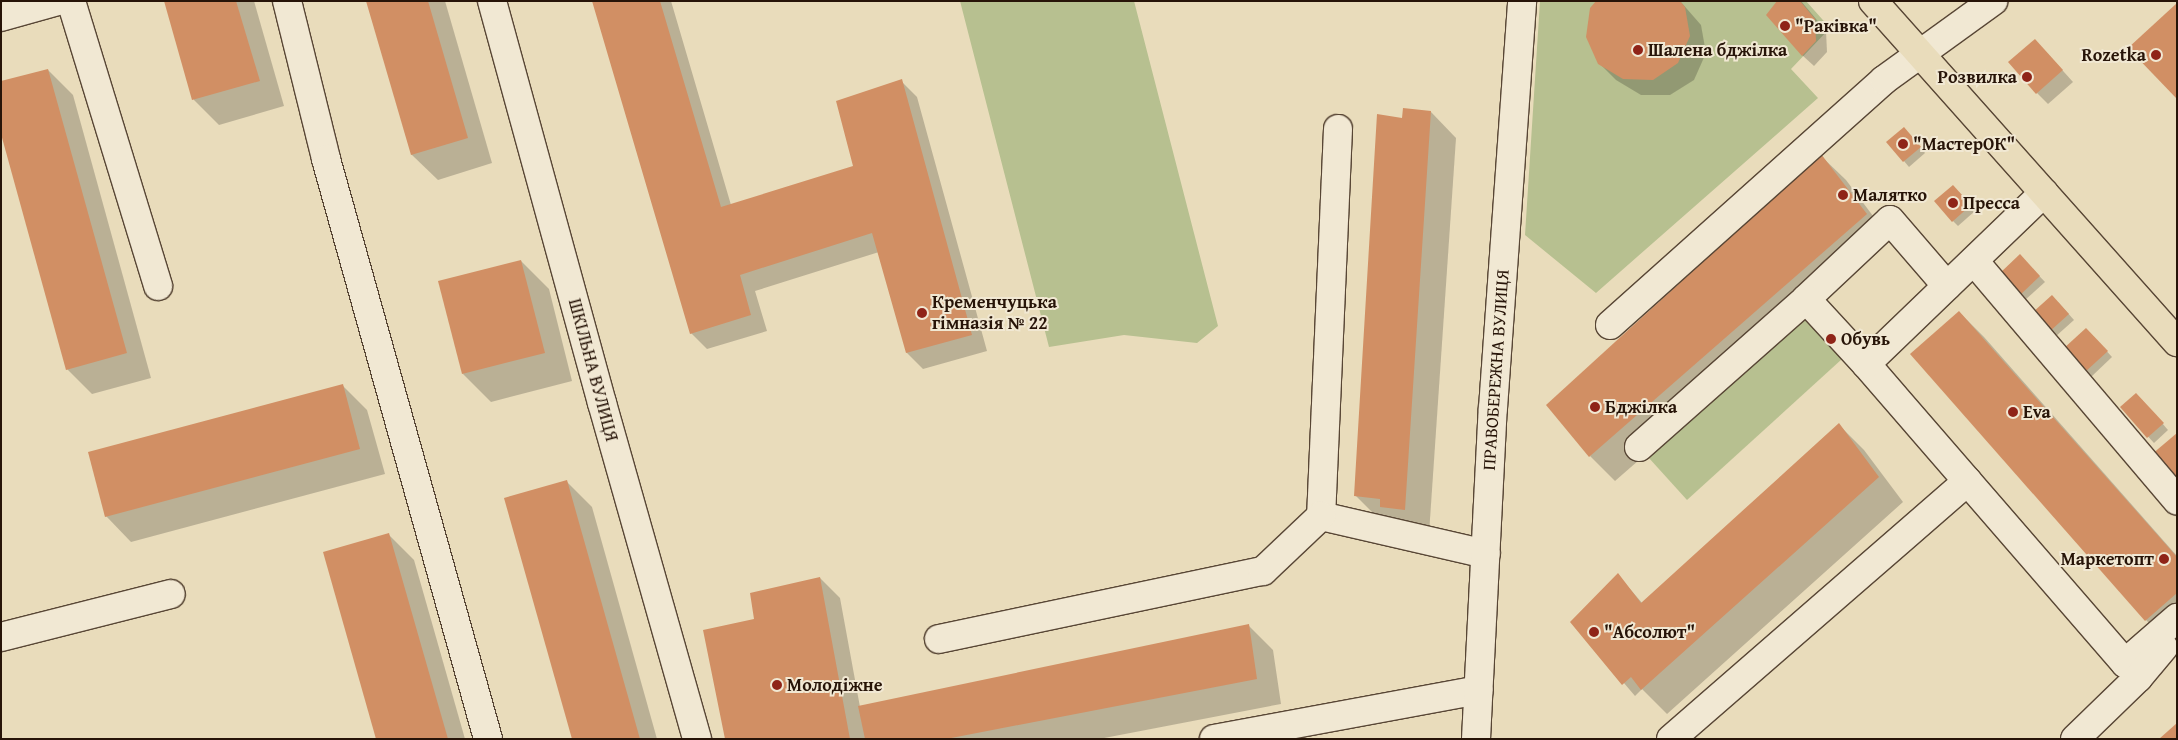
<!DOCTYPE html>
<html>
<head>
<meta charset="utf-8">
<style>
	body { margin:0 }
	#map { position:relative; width:2178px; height:740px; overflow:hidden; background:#e9dcbb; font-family:"Gentium Book Plus",serif }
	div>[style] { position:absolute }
	.green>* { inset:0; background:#b7c090 }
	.shadow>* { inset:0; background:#0003 }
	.building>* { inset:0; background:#d18f64 }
	.roads { filter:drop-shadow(1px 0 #584635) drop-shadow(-1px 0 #584635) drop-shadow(0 1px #584635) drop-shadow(0 -1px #584635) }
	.minor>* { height:28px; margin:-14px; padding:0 14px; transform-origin:14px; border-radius:14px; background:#f1e8d3 }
	.major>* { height:28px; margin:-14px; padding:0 14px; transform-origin:14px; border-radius:14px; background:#e9dcbb }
	.dots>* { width:14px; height:14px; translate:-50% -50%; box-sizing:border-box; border:2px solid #f1e8d3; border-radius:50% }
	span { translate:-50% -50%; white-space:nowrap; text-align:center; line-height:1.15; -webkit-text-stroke:4px #f1e8d3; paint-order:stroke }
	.poi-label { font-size:18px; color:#271408; font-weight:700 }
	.left { translate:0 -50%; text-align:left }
	.right { translate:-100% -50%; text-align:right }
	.street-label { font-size:18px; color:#271408 }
	.frame { position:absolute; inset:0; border:2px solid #271408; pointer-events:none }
</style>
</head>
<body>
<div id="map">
	<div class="green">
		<i style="clip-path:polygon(960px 1px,1134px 1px,1218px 326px,1197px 343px,1124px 335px,1049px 347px)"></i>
		<i style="clip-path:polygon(1540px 1px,1806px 1px,1830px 28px,1791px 69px,1818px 98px,1596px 293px,1525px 235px)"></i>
		<i style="clip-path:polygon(1806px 299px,1853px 349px,1687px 500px,1639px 447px)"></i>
	</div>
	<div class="shadow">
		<i style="clip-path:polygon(165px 1px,254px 1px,284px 106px,219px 125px,194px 100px)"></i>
		<i style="clip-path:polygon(368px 1px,445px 1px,492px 163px,438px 180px,412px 155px)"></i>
		<i style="clip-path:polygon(593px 1px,671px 1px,731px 205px,854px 167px,901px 81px,917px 97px,987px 351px,923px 369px,907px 353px,879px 252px,755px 291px,767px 331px,707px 349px,691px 333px)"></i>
		<i style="clip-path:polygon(1597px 1px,1680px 1px,1701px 25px,1706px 53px,1694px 80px,1670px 95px,1641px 95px,1616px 80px,1599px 63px)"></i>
		<i style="clip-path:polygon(1779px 1px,1801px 1px,1826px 31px,1827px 52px,1814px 66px,1802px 55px)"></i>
		<i style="clip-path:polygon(2046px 52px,2073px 82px,2048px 104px,2037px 93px)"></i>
		<i style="clip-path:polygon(48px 70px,73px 95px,151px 378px,92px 394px,67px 369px)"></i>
		<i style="clip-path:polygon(1431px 112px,1456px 138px,1429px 534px,1381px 521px,1356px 496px,1404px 119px)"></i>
		<i style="clip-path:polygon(1909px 134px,1925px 153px,1909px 167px,1888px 142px)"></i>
		<i style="clip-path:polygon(1821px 156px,1846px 180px,1891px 240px,1615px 481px,1590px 456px)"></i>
		<i style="clip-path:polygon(1959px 192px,1975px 211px,1958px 226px,1953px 221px)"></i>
		<i style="clip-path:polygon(521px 261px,549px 289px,572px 381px,491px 402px,463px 374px)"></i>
		<i style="clip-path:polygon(2025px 261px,2045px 282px,2025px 300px,2020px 295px)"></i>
		<i style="clip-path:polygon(2058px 302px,2074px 320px,2055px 337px,2050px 331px)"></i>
		<i style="clip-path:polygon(1959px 312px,1984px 337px,2177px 556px,2177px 639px,2171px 645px,2146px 620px)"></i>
		<i style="clip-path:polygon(2092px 335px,2112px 357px,2091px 377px,2065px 349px)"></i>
		<i style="clip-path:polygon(342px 385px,367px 410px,385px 474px,131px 542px,106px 516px)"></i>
		<i style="clip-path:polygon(2142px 400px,2168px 430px,2154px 443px,2122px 408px)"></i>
		<i style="clip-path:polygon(1839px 425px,1864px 450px,1903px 502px,1667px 714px,1642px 689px,1635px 696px,1572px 622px,1618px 575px,1643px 604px)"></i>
		<i style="clip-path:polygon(567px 482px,592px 507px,657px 739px,573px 739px)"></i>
		<i style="clip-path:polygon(388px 534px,414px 560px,465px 739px,378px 739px)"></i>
		<i style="clip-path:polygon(820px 578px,840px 598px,860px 707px,1248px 625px,1273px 650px,1281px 704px,1099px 739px,726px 739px,755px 620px)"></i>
	</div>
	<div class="building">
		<i style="clip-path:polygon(164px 1px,236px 1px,260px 81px,192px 100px)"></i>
		<i style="clip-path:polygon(366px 1px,428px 1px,468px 138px,411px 155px)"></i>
		<i style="clip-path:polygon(592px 1px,660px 1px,721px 207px,853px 166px,836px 101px,902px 79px,972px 335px,906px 353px,872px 233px,740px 275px,751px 315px,690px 334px)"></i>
		<i style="clip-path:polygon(1596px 1px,1680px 1px,1685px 7px,1690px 36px,1678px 63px,1653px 80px,1623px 79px,1598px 64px,1586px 37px,1590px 8px)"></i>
		<i style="clip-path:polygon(1777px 1px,1800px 1px,1815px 19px,1816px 41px,1802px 56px,1766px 15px)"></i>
		<i style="clip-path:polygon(2177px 3px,2177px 99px,2128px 48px)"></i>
		<i style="clip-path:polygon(2035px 39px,2063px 70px,2036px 94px,2008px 62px)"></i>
		<i style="clip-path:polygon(48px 69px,127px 353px,66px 370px,1px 134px,1px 81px)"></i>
		<i style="clip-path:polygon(1403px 108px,1431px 111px,1405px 510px,1380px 507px,1380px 499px,1354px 496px,1377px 114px,1402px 118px)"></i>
		<i style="clip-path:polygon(1904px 127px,1921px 147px,1903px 162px,1886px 142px)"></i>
		<i style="clip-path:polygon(1821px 154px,1867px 214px,1589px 457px,1546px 405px)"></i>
		<i style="clip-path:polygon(1953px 185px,1971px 205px,1952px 222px,1934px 201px)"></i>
		<i style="clip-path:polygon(2020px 254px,2040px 276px,2019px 296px,1999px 274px)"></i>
		<i style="clip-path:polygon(521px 260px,545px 353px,462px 374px,438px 281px)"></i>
		<i style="clip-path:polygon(2052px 295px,2069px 314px,2049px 332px,2032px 313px)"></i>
		<i style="clip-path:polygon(1959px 311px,2177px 557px,2177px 593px,2145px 621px,1910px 354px)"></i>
		<i style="clip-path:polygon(2086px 328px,2108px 351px,2085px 372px,2063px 349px)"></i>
		<i style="clip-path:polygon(343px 384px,360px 449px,105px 517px,88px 452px)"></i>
		<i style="clip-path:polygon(2136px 393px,2164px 423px,2147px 438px,2120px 407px)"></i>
		<i style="clip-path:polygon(1839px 423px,1879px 477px,1641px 690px,1631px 677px,1622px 685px,1570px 622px,1618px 573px,1641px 603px)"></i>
		<i style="clip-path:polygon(2177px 433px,2177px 484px,2151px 455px)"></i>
		<i style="clip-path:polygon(567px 480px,640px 739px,572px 739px,504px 498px)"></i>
		<i style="clip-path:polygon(389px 533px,448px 739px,376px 739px,323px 552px)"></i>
		<i style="clip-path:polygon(820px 577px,850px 739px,725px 739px,703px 630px,754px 619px,750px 593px)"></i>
		<i style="clip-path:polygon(1249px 624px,1257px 679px,946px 739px,865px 739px,858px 706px)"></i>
		<i style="clip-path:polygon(2177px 723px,2177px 739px,2159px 739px)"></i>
	</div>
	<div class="roads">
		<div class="minor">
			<i style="left:71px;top:1px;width:298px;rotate:73deg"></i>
			<i style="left:287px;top:1px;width:163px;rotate:76.1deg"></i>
			<i style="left:326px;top:159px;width:602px;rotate:74.39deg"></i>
			<i style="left:492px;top:1px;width:417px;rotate:74.7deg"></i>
			<i style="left:602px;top:403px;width:349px;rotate:74.2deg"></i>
			<i style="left:1px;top:17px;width:59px;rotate:-15.7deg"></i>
			<i style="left:1338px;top:129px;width:387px;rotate:92.5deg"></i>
			<i style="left:1321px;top:516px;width:169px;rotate:13deg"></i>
			<i style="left:1974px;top:261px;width:314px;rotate:49.7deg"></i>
			<i style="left:1806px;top:299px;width:115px;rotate:-43.2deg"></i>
			<i style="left:1890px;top:220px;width:87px;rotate:49.2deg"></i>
			<i style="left:1610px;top:325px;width:368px;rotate:-41.8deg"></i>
			<i style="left:1884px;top:80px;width:135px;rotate:-35.9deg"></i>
			<i style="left:1866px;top:364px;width:396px;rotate:49.1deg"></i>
			<i style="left:2125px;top:663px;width:69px;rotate:-40.9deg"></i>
			<i style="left:1639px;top:447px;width:223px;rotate:-41.5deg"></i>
			<i style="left:1806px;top:299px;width:88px;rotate:47.3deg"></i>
			<i style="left:1866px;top:364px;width:247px;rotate:-43.9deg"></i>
			<i style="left:1px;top:637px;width:175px;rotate:-14.2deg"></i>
			<i style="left:939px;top:639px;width:331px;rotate:-11.9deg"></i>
			<i style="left:1263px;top:571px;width:80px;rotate:-43.5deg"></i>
			<i style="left:1214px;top:739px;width:269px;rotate:-10.5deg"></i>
			<i style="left:1476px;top:739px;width:331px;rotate:-87.1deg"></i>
			<i style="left:1493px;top:408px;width:408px;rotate:-85.9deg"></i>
			<i style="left:1671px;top:739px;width:393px;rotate:-41deg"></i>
			<i style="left:2075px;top:739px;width:88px;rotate:-44.1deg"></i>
			<i style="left:2138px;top:678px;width:40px;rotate:-50deg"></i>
		</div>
		<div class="major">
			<i style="left:1873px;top:1px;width:457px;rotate:48.3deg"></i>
		</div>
	</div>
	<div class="dots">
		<i style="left:1785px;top:26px;background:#8f2418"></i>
		<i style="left:1638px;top:50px;background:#8f2418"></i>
		<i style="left:2156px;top:55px;background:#8f2418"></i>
		<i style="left:2027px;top:77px;background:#8f2418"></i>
		<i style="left:1903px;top:144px;background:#8f2418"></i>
		<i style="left:1843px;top:195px;background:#8f2418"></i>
		<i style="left:1953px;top:203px;background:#8f2418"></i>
		<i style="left:922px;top:313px;background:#8f2418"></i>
		<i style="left:1831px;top:339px;background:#8f2418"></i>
		<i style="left:1595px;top:407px;background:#8f2418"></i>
		<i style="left:2013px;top:412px;background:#8f2418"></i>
		<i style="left:2164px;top:559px;background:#8f2418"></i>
		<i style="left:1594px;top:632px;background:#8f2418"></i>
		<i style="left:777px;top:685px;background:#8f2418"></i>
	</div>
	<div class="poi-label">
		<span class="left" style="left:1795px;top:26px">"Раківка"</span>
		<span class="left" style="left:1648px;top:50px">Шалена бджілка</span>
		<span class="right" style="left:2146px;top:55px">Rozetka</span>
		<span class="right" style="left:2017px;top:77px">Розвилка</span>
		<span class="left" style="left:1913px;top:144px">"МастерОК"</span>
		<span class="left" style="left:1853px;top:195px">Малятко</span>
		<span class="left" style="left:1963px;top:203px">Пресса</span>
		<span class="left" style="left:932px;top:313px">Кременчуцька<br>гімназія № 22</span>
		<span class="left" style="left:1841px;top:339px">Обувь</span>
		<span class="left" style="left:1605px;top:407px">Бджілка</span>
		<span class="left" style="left:2023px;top:412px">Eva</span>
		<span class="right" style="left:2154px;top:559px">Маркетопт</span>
		<span class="left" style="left:1604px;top:632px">"Абсолют"</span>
		<span class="left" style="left:787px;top:685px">Молодіжне</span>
	</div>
	<div class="street-label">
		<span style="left:593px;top:370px;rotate:75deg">ШКІЛЬНА ВУЛИЦЯ</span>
		<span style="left:1496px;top:370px;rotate:-86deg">ПРАВОБЕРЕЖНА ВУЛИЦЯ</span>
	</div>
	<div class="frame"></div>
</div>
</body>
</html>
